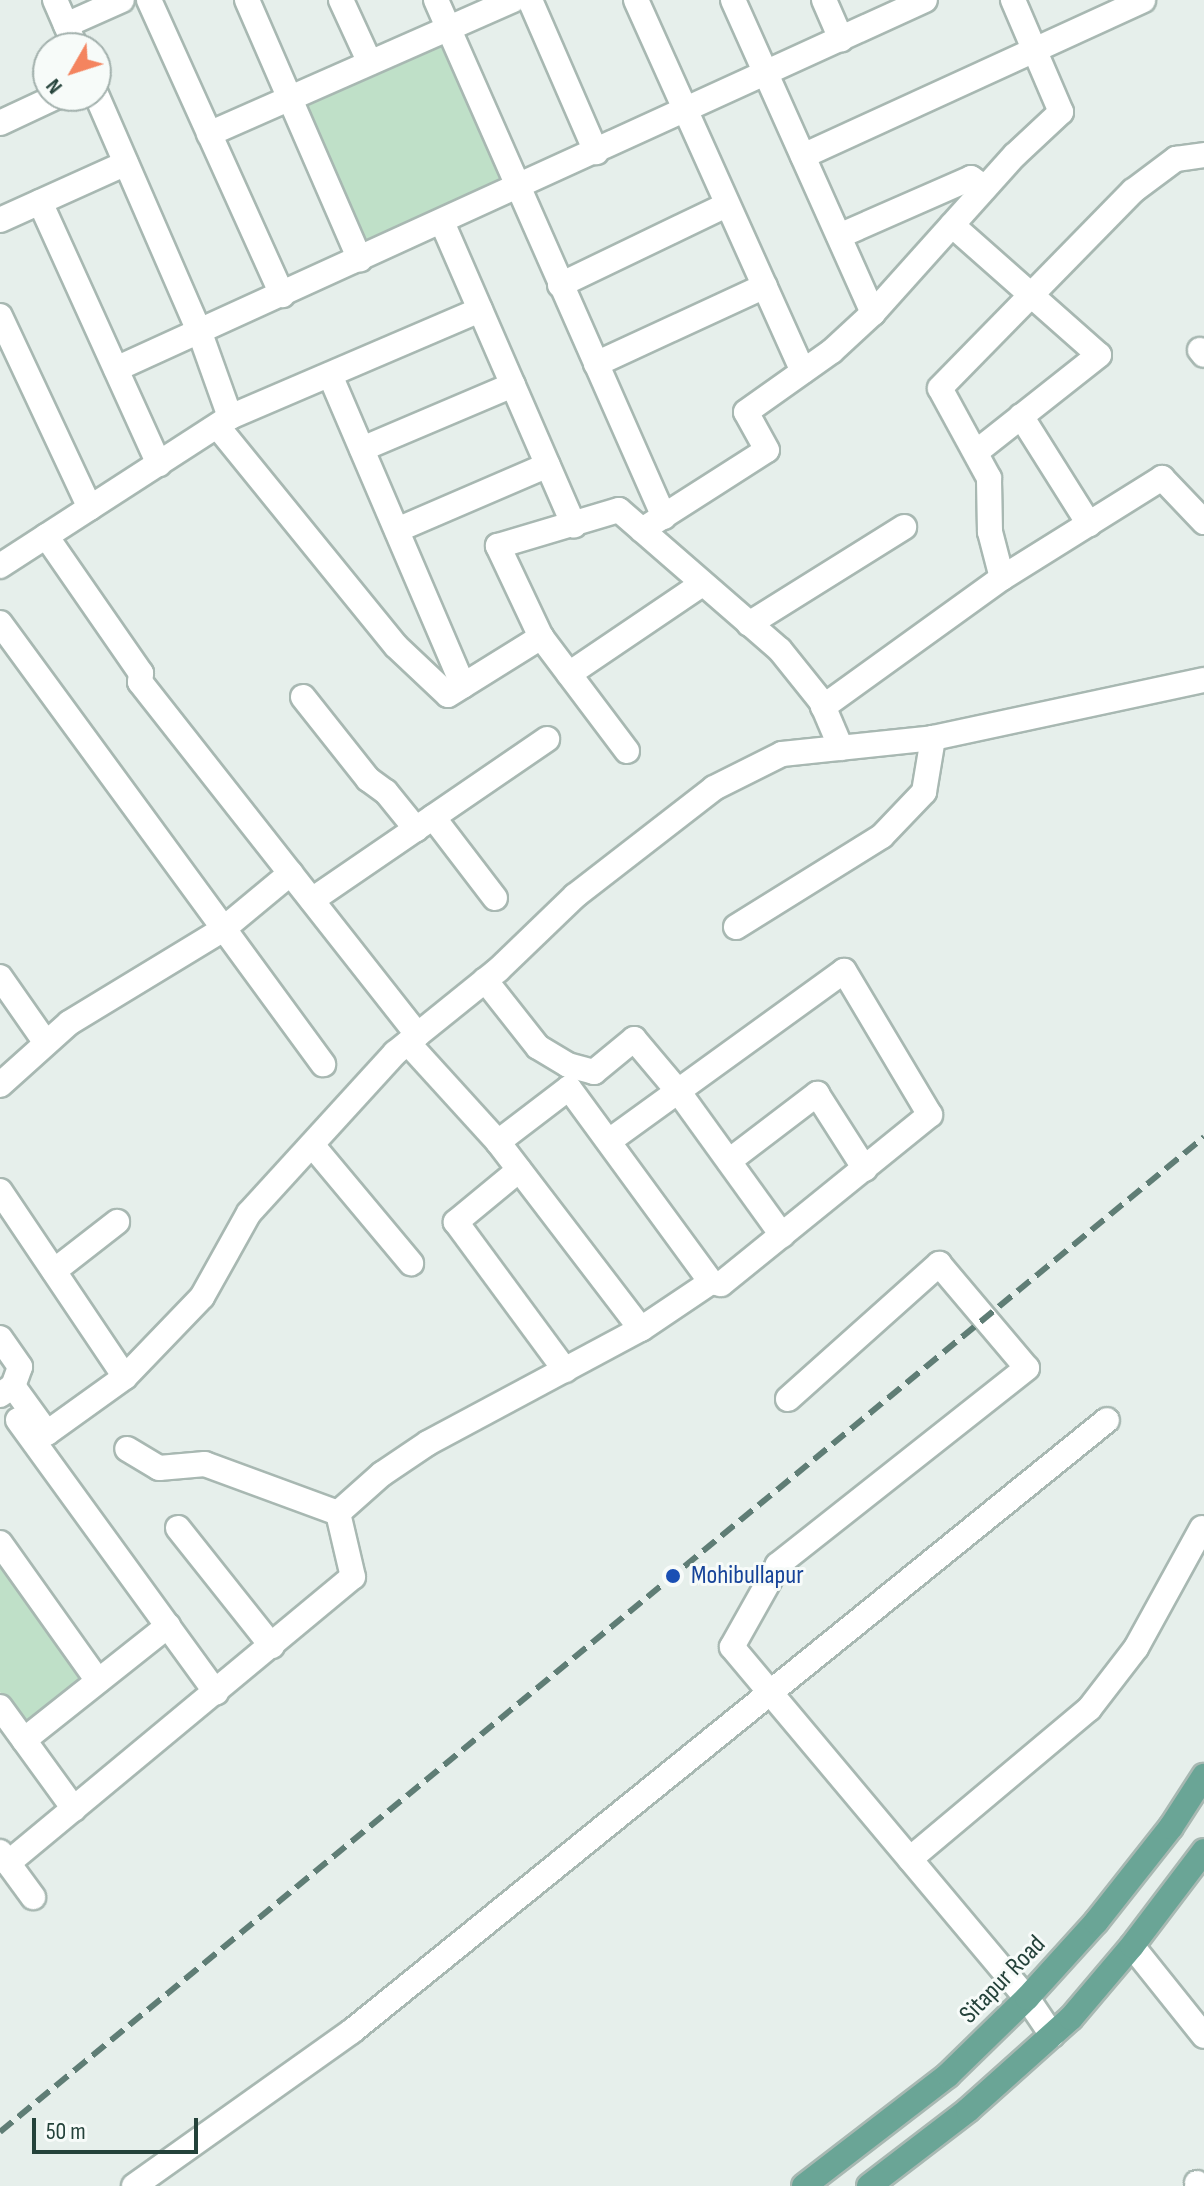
<!DOCTYPE html>
<html>
<head>
<meta charset="utf-8">
<style>
	body { margin:0 }
	#map { position:relative; width:1204px; height:2186px; overflow:hidden; background:#e6efeb; font-family:"Sofia Sans Condensed",sans-serif }
	div>[style] { position:absolute }
	.green>* { inset:0; background:#bfe0c8 }
	.roads { filter:drop-shadow(2px 0 #a8b8b2) drop-shadow(-2px 0 #a8b8b2) drop-shadow(0 2px #a8b8b2) drop-shadow(0 -2px #a8b8b2) }
	.minor>* { height:24px; margin:-12px; padding:0 12px; transform-origin:12px; border-radius:12px; background:#fff }
	.major>* { height:24px; margin:-12px; padding:0 12px; transform-origin:12px; border-radius:12px; background:#6aa596 }
	.rail>* { height:6px; margin-top:-3px; transform-origin:0; background:repeating-linear-gradient(90deg,#5f7d75 0 16px,transparent 0 24px) }
	.dots>* { width:22px; height:22px; translate:-50% -50%; box-sizing:border-box; border:4px solid #f7fbf9; border-radius:50% }
	span { translate:-50% -50%; white-space:nowrap; text-align:center; line-height:1.15; -webkit-text-stroke:6px #f7fbf9; paint-order:stroke }
	.transit-label { font-size:26px; color:#164399 }
	.left { translate:0 -50%; text-align:left }
	.street-label { font-size:26px; color:#24423a }
	.north { position:absolute; left:32px; top:32px; width:80px; height:80px; box-sizing:border-box; background:#f7fbf9; border:2px solid #a3b1ad; border-radius:50%; rotate:231deg; font-size:22px; font-weight:700; line-height:32px; text-align:center; color:#24423a }
	.north::after { content:''; display:block; margin:auto; width:28px; height:36px; background:#f4845f; clip-path:polygon(50% 0,100% 100%,50% 72%,0 100%) }
	.scale { position:absolute; left:32px; top:2118px; width:166px; height:36px; box-sizing:border-box; border:4px solid #24423a; border-top:0; padding-left:10px; font-size:24px; line-height:28px; white-space:nowrap; color:#24423a; -webkit-text-stroke:6px #f7fbf9; paint-order:stroke }
</style>
</head>
<body>
<div id="map">
	<div class="green">
		<i style="clip-path:polygon(443px 40px,505px 182px,362px 244px,300px 103px)"></i>
		<i style="clip-path:polygon(0 1560px,86px 1678px,24px 1725px,0 1692px)"></i>
	</div>
	<div class="roads">
		<div class="minor">
			<i style="left:55px;top:0;width:52px;rotate:66.4deg"></i>
			<i style="left:149px;top:0;width:324px;rotate:65.7deg"></i>
			<i style="left:247px;top:0;width:283px;rotate:66.5deg"></i>
			<i style="left:341px;top:0;width:69px;rotate:65.3deg"></i>
			<i style="left:436px;top:0;width:565px;rotate:66.2deg"></i>
			<i style="left:530px;top:0;width:166px;rotate:66.5deg"></i>
			<i style="left:636px;top:0;width:407px;rotate:65.8deg"></i>
			<i style="left:733px;top:0;width:343px;rotate:65.9deg"></i>
			<i style="left:824px;top:0;width:43px;rotate:66.4deg"></i>
			<i style="left:66px;top:25px;width:61px;rotate:-24.1deg"></i>
			<i style="left:96px;top:94px;width:261px;rotate:66.5deg"></i>
			<i style="left:200px;top:333px;width:89px;rotate:70.3deg"></i>
			<i style="left:0;top:123px;width:64px;rotate:-25deg"></i>
			<i style="left:209px;top:134px;width:332px;rotate:-23.8deg"></i>
			<i style="left:803px;top:156px;width:374px;rotate:-24.6deg"></i>
			<i style="left:40px;top:202px;width:288px;rotate:65.6deg"></i>
			<i style="left:0;top:220px;width:138px;rotate:-24.3deg"></i>
			<i style="left:442px;top:222px;width:331px;rotate:66.5deg"></i>
			<i style="left:952px;top:225px;width:196px;rotate:41.5deg"></i>
			<i style="left:1099px;top:355px;width:157px;rotate:141.7deg"></i>
			<i style="left:839px;top:236px;width:144px;rotate:-23.7deg"></i>
			<i style="left:971px;top:178px;width:17px;rotate:36deg"></i>
			<i style="left:560px;top:285px;width:184px;rotate:-25.7deg"></i>
			<i style="left:0;top:316px;width:212px;rotate:64.9deg"></i>
			<i style="left:1200px;top:350px;width:6px;rotate:51deg"></i>
			<i style="left:596px;top:364px;width:186px;rotate:-24.8deg"></i>
			<i style="left:116px;top:369px;width:889px;rotate:-24.52deg"></i>
			<i style="left:330px;top:375px;width:338px;rotate:66.8deg"></i>
			<i style="left:1021px;top:416px;width:128px;rotate:57.8deg"></i>
			<i style="left:218px;top:427px;width:282px;rotate:50.9deg"></i>
			<i style="left:396px;top:646px;width:71px;rotate:43.3deg"></i>
			<i style="left:448px;top:695px;width:110px;rotate:-31.9deg"></i>
			<i style="left:362px;top:449px;width:164px;rotate:-23deg"></i>
			<i style="left:397px;top:530px;width:164px;rotate:-23.3deg"></i>
			<i style="left:642px;top:530px;width:148px;rotate:-32.6deg"></i>
			<i style="left:767px;top:450px;width:43px;rotate:-118.9deg"></i>
			<i style="left:746px;top:412px;width:105px;rotate:-35.3deg"></i>
			<i style="left:832px;top:351px;width:56px;rotate:-42.8deg"></i>
			<i style="left:873px;top:313px;width:212px;rotate:-48.1deg"></i>
			<i style="left:1015px;top:155px;width:63px;rotate:-43.1deg"></i>
			<i style="left:1061px;top:112px;width:122px;rotate:-113.2deg"></i>
			<i style="left:46px;top:536px;width:167px;rotate:55.3deg"></i>
			<i style="left:141px;top:673px;width:9px;rotate:96deg"></i>
			<i style="left:140px;top:682px;width:449px;rotate:51.8deg"></i>
			<i style="left:0;top:566px;width:274px;rotate:-32.9deg"></i>
			<i style="left:230px;top:417px;width:272px;rotate:-23.2deg"></i>
			<i style="left:1002px;top:578px;width:48px;rotate:-104.6deg"></i>
			<i style="left:990px;top:532px;width:54px;rotate:-91.1deg"></i>
			<i style="left:989px;top:478px;width:102px;rotate:-118.6deg"></i>
			<i style="left:940px;top:388px;width:276px;rotate:-45.6deg"></i>
			<i style="left:1133px;top:191px;width:54px;rotate:-36.7deg"></i>
			<i style="left:1176px;top:159px;width:28px;rotate:-8deg"></i>
			<i style="left:0;top:623px;width:547px;rotate:53.78deg"></i>
			<i style="left:749px;top:624px;width:183px;rotate:-32deg"></i>
			<i style="left:569px;top:674px;width:161px;rotate:-34.1deg"></i>
			<i style="left:303px;top:697px;width:105px;rotate:51.6deg"></i>
			<i style="left:368px;top:779px;width:22px;rotate:36deg"></i>
			<i style="left:386px;top:792px;width:48px;rotate:51deg"></i>
			<i style="left:823px;top:707px;width:221px;rotate:-35.8deg"></i>
			<i style="left:1002px;top:578px;width:189px;rotate:-32deg"></i>
			<i style="left:1162px;top:478px;width:61px;rotate:46.3deg"></i>
			<i style="left:627px;top:751px;width:143px;rotate:-127deg"></i>
			<i style="left:541px;top:637px;width:101px;rotate:-115.3deg"></i>
			<i style="left:498px;top:546px;width:126px;rotate:-16.6deg"></i>
			<i style="left:619px;top:510px;width:213px;rotate:41deg"></i>
			<i style="left:780px;top:650px;width:65px;rotate:51.2deg"></i>
			<i style="left:821px;top:701px;width:51px;rotate:66.9deg"></i>
			<i style="left:433px;top:817px;width:102px;rotate:52.6deg"></i>
			<i style="left:312px;top:900px;width:285px;rotate:-34.4deg"></i>
			<i style="left:736px;top:927px;width:172px;rotate:-31.9deg"></i>
			<i style="left:882px;top:836px;width:61px;rotate:-46.3deg"></i>
			<i style="left:924px;top:792px;width:55px;rotate:-80.5deg"></i>
			<i style="left:0;top:977px;width:80px;rotate:55.1deg"></i>
			<i style="left:485px;top:980px;width:85px;rotate:51.7deg"></i>
			<i style="left:538px;top:1047px;width:35px;rotate:31deg"></i>
			<i style="left:568px;top:1065px;width:27px;rotate:15deg"></i>
			<i style="left:594px;top:1072px;width:52px;rotate:-39.5deg"></i>
			<i style="left:634px;top:1039px;width:68px;rotate:49.8deg"></i>
			<i style="left:678px;top:1091px;width:178px;rotate:54.2deg"></i>
			<i style="left:408px;top:1043px;width:134px;rotate:47.7deg"></i>
			<i style="left:498px;top:1142px;width:235px;rotate:52.6deg"></i>
			<i style="left:0;top:1085px;width:93px;rotate:-41.9deg"></i>
			<i style="left:69px;top:1023px;width:179px;rotate:-31.3deg"></i>
			<i style="left:222px;top:930px;width:89px;rotate:-39.6deg"></i>
			<i style="left:498px;top:1142px;width:89px;rotate:-37.3deg"></i>
			<i style="left:569px;top:1088px;width:240px;rotate:53.8deg"></i>
			<i style="left:313px;top:1146px;width:153px;rotate:50.1deg"></i>
			<i style="left:729px;top:1161px;width:111px;rotate:-37.3deg"></i>
			<i style="left:817px;top:1094px;width:89px;rotate:57.4deg"></i>
			<i style="left:519px;top:1170px;width:82px;rotate:140.5deg"></i>
			<i style="left:456px;top:1222px;width:184px;rotate:53.6deg"></i>
			<i style="left:0;top:1191px;width:224px;rotate:56.1deg"></i>
			<i style="left:54px;top:1271px;width:80px;rotate:-37.9deg"></i>
			<i style="left:0;top:1338px;width:35px;rotate:55deg"></i>
			<i style="left:20px;top:1367px;width:20px;rotate:110deg"></i>
			<i style="left:0;top:1395px;width:16px;rotate:-35deg"></i>
			<i style="left:13px;top:1386px;width:58px;rotate:54.1deg"></i>
			<i style="left:47px;top:1433px;width:96px;rotate:-35.7deg"></i>
			<i style="left:125px;top:1377px;width:111px;rotate:-46.1deg"></i>
			<i style="left:202px;top:1297px;width:96px;rotate:-60.8deg"></i>
			<i style="left:249px;top:1213px;width:217px;rotate:-47.6deg"></i>
			<i style="left:395px;top:1053px;width:132px;rotate:-38.9deg"></i>
			<i style="left:498px;top:970px;width:107px;rotate:-43.9deg"></i>
			<i style="left:575px;top:896px;width:176px;rotate:-37.8deg"></i>
			<i style="left:714px;top:788px;width:76px;rotate:-26.6deg"></i>
			<i style="left:782px;top:754px;width:152px;rotate:-6deg"></i>
			<i style="left:933px;top:738px;width:277px;rotate:-12.1deg"></i>
			<i style="left:788px;top:1399px;width:203px;rotate:-41.8deg"></i>
			<i style="left:939px;top:1264px;width:136px;rotate:49.8deg"></i>
			<i style="left:1027px;top:1368px;width:318px;rotate:141.7deg"></i>
			<i style="left:778px;top:1565px;width:94px;rotate:119.3deg"></i>
			<i style="left:732px;top:1647px;width:459px;rotate:50deg"></i>
			<i style="left:1027px;top:1998px;width:45px;rotate:56deg"></i>
			<i style="left:18px;top:1420px;width:337px;rotate:54deg"></i>
			<i style="left:338px;top:1513px;width:59px;rotate:-41.6deg"></i>
			<i style="left:382px;top:1474px;width:55px;rotate:-34deg"></i>
			<i style="left:428px;top:1443px;width:242px;rotate:-28.2deg"></i>
			<i style="left:641px;top:1329px;width:84px;rotate:-33.9deg"></i>
			<i style="left:711px;top:1282px;width:10px;rotate:11deg"></i>
			<i style="left:721px;top:1284px;width:269px;rotate:-39deg"></i>
			<i style="left:930px;top:1115px;width:168px;rotate:-120.8deg"></i>
			<i style="left:844px;top:971px;width:290px;rotate:144.1deg"></i>
			<i style="left:178px;top:1528px;width:151px;rotate:51.5deg"></i>
			<i style="left:0;top:1543px;width:169px;rotate:54.6deg"></i>
			<i style="left:0;top:1707px;width:126px;rotate:54deg"></i>
			<i style="left:24px;top:1740px;width:184px;rotate:-38.4deg"></i>
			<i style="left:0;top:1852px;width:56px;rotate:53.7deg"></i>
			<i style="left:910px;top:1859px;width:234px;rotate:-40deg"></i>
			<i style="left:1089px;top:1709px;width:77px;rotate:-52.4deg"></i>
			<i style="left:1136px;top:1648px;width:137px;rotate:-61.2deg"></i>
			<i style="left:8px;top:1863px;width:448px;rotate:-39.7deg"></i>
			<i style="left:353px;top:1577px;width:66px;rotate:-103.2deg"></i>
			<i style="left:338px;top:1513px;width:142px;rotate:-159.8deg"></i>
			<i style="left:205px;top:1464px;width:46px;rotate:175deg"></i>
			<i style="left:159px;top:1468px;width:37px;rotate:-149deg"></i>
			<i style="left:1132px;top:1946px;width:115px;rotate:51.3deg"></i>
			<i style="left:1197px;top:2183px;width:3px;rotate:72deg"></i>
			<i style="left:134px;top:2186px;width:267px;rotate:-35.4deg"></i>
			<i style="left:352px;top:2031px;width:971px;rotate:-38.98deg"></i>
		</div>
		<div class="major">
			<i style="left:804px;top:2186px;width:182px;rotate:-37.6deg"></i>
			<i style="left:948px;top:2075px;width:110px;rotate:-44.3deg"></i>
			<i style="left:1027px;top:1998px;width:103px;rotate:-47.8deg"></i>
			<i style="left:1096px;top:1922px;width:121px;rotate:-51.7deg"></i>
			<i style="left:1171px;top:1827px;width:61px;rotate:-57.1deg"></i>
			<i style="left:869px;top:2186px;width:125px;rotate:-37.5deg"></i>
			<i style="left:968px;top:2110px;width:138px;rotate:-41.8deg"></i>
			<i style="left:1071px;top:2018px;width:94px;rotate:-49.7deg"></i>
			<i style="left:1132px;top:1946px;width:119px;rotate:-52.8deg"></i>
		</div>
	</div>
	<div class="rail">
		<i style="left:0;top:2132px;width:1562px;rotate:-39.57deg"></i>
	</div>
	<div class="dots">
		<i style="left:673px;top:1576px;background:#1a4fb4"></i>
	</div>
	<div class="transit-label">
		<span class="left" style="left:691px;top:1576px">Mohibullapur</span>
	</div>
	<div class="street-label">
		<span style="left:1003px;top:1980px;rotate:-46deg">Sitapur Road</span>
	</div>
	<div class="north">N</div>
	<div class="scale">50 m</div>
</div>
</body>
</html>
